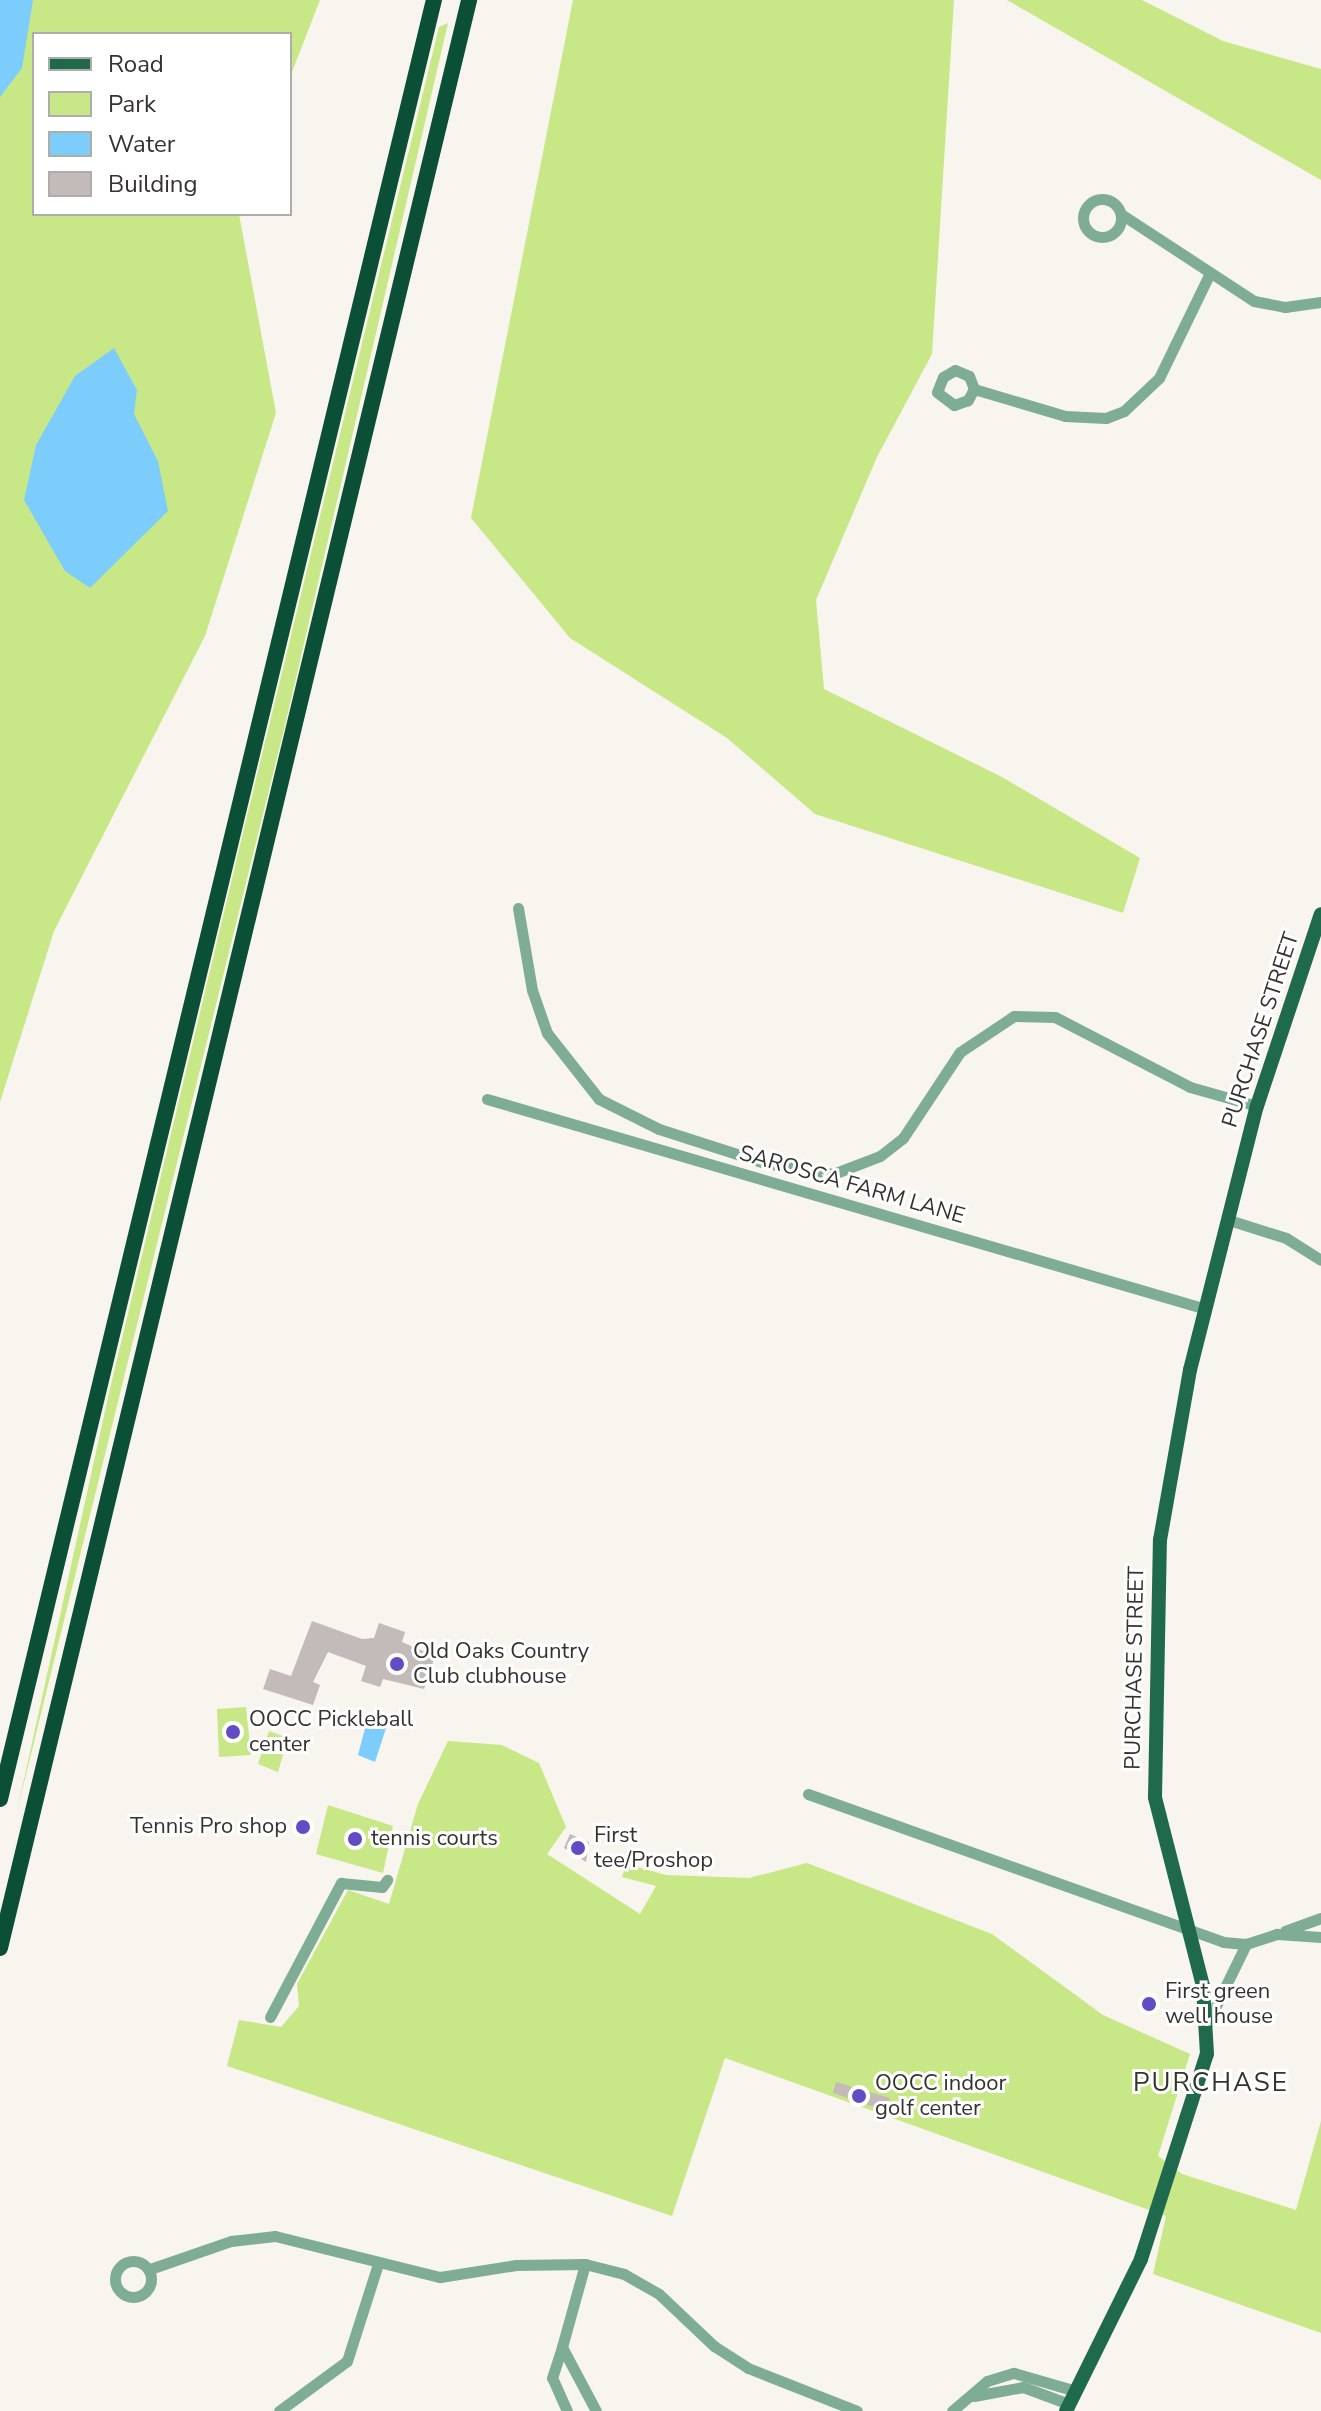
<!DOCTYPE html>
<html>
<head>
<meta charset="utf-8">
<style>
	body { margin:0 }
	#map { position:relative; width:1321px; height:2411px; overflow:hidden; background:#f8f4ee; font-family:"Nunito Sans",sans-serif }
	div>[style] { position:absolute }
	.green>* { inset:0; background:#c8e787 }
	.water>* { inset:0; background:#7dcdfc }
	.building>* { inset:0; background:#c3bbba }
	.minor>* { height:11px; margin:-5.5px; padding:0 5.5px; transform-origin:5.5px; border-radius:5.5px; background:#7fac95 }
	.minor>.ring { margin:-5.5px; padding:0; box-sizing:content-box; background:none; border:11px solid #7fac95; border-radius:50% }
	.major>* { height:14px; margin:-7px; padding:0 7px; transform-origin:7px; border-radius:7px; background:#1f6a4c }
	.highway>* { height:16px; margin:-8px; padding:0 8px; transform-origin:8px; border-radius:8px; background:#0c4f37 }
	.dots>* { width:22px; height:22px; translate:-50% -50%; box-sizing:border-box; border:4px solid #fff; border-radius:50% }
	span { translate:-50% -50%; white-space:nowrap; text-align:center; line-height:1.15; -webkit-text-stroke:6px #fff; paint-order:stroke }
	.street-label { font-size:22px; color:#343330 }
	.poi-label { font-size:22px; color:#343330 }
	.left { translate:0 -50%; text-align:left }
	.right { translate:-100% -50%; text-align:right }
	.quarter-label { font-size:26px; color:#343330; letter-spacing:2px }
	.legend { position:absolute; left:32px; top:32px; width:260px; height:184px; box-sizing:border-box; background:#fff; border:2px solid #aeadac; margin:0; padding:10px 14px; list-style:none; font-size:24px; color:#343330 }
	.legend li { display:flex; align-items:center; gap:16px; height:40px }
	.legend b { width:40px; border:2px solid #aeadac }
</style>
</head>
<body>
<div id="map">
	<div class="green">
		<i style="clip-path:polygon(0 0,320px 0,290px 77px,290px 34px,34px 34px,34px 214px,239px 214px,276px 413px,205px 636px,54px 931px,0 1102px)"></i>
		<i style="clip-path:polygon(573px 0,954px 0,932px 354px,877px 457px,816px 600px,824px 689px,1002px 777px,1140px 858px,1123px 913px,815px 814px,727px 738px,570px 638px,471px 518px)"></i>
		<i style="clip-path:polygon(1007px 0,1142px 0,1223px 41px,1321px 69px,1321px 180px)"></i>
		<i style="clip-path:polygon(448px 23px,286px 721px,17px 1811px,109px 1393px,241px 841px,439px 27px)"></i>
		<i style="clip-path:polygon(246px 1707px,251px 1755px,219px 1757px,217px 1709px)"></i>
		<i style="clip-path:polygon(269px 1731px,288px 1738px,278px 1772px,258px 1764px)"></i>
		<i style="clip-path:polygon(448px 1741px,502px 1745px,539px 1763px,566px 1827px,547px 1854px,640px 1914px,656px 1886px,622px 1877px,626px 1864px,666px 1875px,749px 1878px,807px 1863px,992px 1934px,1103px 2015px,1190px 2054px,1158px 2156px,1182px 2174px,1296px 2210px,1321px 2121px,1321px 2333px,1153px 2274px,1166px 2216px,725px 2058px,672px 2216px,227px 2066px,239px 2020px,281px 2027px,299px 2006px,297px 1984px,348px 1890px,389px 1904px,418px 1804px)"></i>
		<i style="clip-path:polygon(328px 1805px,393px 1826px,383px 1873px,316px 1854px)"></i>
	</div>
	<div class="water">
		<i style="clip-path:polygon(0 0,33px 0,22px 68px,0 97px)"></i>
		<i style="clip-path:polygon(114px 348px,137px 390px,134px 414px,158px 461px,168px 511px,90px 588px,65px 571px,24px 500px,36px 445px,75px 376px)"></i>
		<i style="clip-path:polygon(368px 1717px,387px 1725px,375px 1762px,358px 1755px)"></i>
	</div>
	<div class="building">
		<i style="clip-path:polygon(312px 1621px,362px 1639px,374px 1638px,379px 1623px,405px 1632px,402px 1642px,435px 1656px,424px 1689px,383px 1679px,380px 1687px,361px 1681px,366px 1666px,328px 1652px,313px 1682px,320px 1685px,313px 1705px,263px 1689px,270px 1669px,291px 1676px)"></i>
		<i style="clip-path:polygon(570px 1834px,589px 1842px,586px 1862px,564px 1848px)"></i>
		<i style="clip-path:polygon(836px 2082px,890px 2098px,886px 2111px,833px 2093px)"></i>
	</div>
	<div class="minor">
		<i class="ring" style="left:1083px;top:199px;width:27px;height:27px"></i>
		<i style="left:1121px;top:214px;width:159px;rotate:33.2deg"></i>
		<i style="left:1254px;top:301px;width:32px;rotate:11deg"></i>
		<i style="left:1285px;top:307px;width:36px;rotate:-8deg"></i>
		<i style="left:974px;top:389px;width:13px;rotate:119deg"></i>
		<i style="left:968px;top:400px;width:15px;rotate:160deg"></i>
		<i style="left:954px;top:405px;width:21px;rotate:-143deg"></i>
		<i style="left:937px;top:392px;width:16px;rotate:-68deg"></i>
		<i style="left:943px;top:377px;width:14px;rotate:-30deg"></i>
		<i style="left:955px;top:370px;width:15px;rotate:23deg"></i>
		<i style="left:969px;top:376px;width:14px;rotate:69deg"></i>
		<i style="left:974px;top:389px;width:95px;rotate:16.5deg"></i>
		<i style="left:1065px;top:416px;width:41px;rotate:2.8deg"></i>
		<i style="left:1106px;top:418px;width:19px;rotate:-21deg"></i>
		<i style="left:1124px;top:411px;width:48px;rotate:-43.3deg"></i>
		<i style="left:1159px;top:378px;width:114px;rotate:-64.1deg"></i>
		<i style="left:518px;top:908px;width:83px;rotate:80.3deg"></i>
		<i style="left:532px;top:990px;width:46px;rotate:70.8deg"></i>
		<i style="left:547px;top:1033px;width:84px;rotate:51.8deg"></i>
		<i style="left:599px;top:1099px;width:67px;rotate:26.6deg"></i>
		<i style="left:659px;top:1129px;width:111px;rotate:17.8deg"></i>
		<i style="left:765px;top:1163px;width:69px;rotate:9.2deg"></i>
		<i style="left:833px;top:1174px;width:50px;rotate:-21deg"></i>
		<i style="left:880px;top:1156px;width:29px;rotate:-38deg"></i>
		<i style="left:903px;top:1138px;width:103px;rotate:-56.5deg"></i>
		<i style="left:960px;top:1052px;width:65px;rotate:-33.7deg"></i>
		<i style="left:1014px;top:1016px;width:41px;rotate:1.4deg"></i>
		<i style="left:1055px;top:1017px;width:152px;rotate:27.4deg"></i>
		<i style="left:1190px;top:1087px;width:70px;rotate:15.8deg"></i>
		<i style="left:487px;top:1099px;width:749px;rotate:16.28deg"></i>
		<i style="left:1229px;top:1220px;width:60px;rotate:17.5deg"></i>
		<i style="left:1286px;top:1238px;width:41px;rotate:32.2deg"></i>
		<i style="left:808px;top:1794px;width:441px;rotate:19.6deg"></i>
		<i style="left:1223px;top:1942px;width:23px;rotate:5deg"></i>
		<i style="left:1285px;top:1931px;width:38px;rotate:-20deg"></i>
		<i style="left:270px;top:2017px;width:152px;rotate:-62.1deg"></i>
		<i style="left:341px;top:1883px;width:41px;rotate:5.6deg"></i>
		<i style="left:382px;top:1887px;width:9px;rotate:-54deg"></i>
		<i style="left:1208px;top:2022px;width:87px;rotate:-64deg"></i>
		<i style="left:1246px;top:1944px;width:33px;rotate:-18deg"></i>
		<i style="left:1277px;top:1934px;width:44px;rotate:3.9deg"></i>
		<i class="ring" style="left:115px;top:2261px;width:25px;height:25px"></i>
		<i style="left:150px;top:2269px;width:86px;rotate:-19.1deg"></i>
		<i style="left:231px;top:2241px;width:44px;rotate:-6.5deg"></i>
		<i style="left:275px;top:2236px;width:170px;rotate:14deg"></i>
		<i style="left:440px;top:2277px;width:77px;rotate:-9deg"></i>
		<i style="left:516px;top:2265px;width:69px;rotate:-0.8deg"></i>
		<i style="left:585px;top:2264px;width:40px;rotate:14.4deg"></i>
		<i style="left:624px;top:2274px;width:40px;rotate:29.7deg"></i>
		<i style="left:659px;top:2294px;width:76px;rotate:43.4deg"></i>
		<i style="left:714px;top:2346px;width:40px;rotate:32.9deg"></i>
		<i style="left:748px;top:2368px;width:117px;rotate:21.5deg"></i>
		<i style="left:562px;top:2347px;width:86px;rotate:-74.5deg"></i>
		<i style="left:974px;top:2396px;width:50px;rotate:-10.4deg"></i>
		<i style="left:1023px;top:2387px;width:49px;rotate:20.3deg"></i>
		<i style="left:279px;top:2411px;width:84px;rotate:-36.3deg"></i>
		<i style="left:347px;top:2361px;width:102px;rotate:-72.3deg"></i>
		<i style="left:567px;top:2411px;width:36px;rotate:-114deg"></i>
		<i style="left:552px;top:2378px;width:33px;rotate:-72deg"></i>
		<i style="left:562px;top:2347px;width:72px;rotate:62deg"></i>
		<i style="left:952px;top:2411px;width:46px;rotate:-40.6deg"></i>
		<i style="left:987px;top:2381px;width:28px;rotate:-17deg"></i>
		<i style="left:1014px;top:2373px;width:65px;rotate:16.2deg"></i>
	</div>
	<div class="major">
		<i style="left:1066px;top:2411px;width:169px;rotate:-63.7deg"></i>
		<i style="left:1141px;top:2259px;width:215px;rotate:-72.2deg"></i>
		<i style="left:1207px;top:2054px;width:68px;rotate:-93.4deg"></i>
		<i style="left:1203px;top:1986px;width:195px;rotate:-104.3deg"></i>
		<i style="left:1155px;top:1797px;width:257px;rotate:-88.9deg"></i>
		<i style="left:1160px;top:1540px;width:173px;rotate:-80deg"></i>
		<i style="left:1190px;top:1370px;width:272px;rotate:-75.8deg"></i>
		<i style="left:1257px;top:1106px;width:202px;rotate:-71.6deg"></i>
	</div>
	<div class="highway">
		<i style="left:0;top:1799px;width:1851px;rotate:-76.44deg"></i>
		<i style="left:0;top:1948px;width:2004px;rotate:-76.46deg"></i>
	</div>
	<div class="dots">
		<i style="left:397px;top:1664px;background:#604cc5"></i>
		<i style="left:233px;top:1732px;background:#604cc5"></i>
		<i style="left:303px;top:1827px;background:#604cc5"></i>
		<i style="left:355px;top:1839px;background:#604cc5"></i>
		<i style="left:578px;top:1848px;background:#604cc5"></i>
		<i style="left:1149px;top:2004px;background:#604cc5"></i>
		<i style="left:859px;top:2096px;background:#604cc5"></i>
	</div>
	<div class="street-label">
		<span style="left:1261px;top:1030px;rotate:-72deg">PURCHASE STREET</span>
		<span style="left:852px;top:1185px;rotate:16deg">SAROSCA FARM LANE</span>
		<span style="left:1135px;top:1668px;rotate:-89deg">PURCHASE STREET</span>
	</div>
	<div class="poi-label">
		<span class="left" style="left:413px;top:1664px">Old Oaks Country<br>Club clubhouse</span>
		<span class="left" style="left:249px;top:1732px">OOCC Pickleball<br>center</span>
		<span class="right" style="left:287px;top:1827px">Tennis Pro shop</span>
		<span class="left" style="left:594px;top:1848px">First<br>tee/Proshop</span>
		<span class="left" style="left:371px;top:1839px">tennis courts</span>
		<span class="left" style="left:1165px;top:2004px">First green<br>well house</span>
		<span class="left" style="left:875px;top:2096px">OOCC indoor<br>golf center</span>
	</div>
	<div class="quarter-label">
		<span style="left:1211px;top:2083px">PURCHASE</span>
	</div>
	<ul class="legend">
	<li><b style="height:10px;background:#1f6a4c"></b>Road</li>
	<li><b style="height:22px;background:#c8e787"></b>Park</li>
	<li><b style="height:22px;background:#7dcdfc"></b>Water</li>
	<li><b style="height:22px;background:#c3bbba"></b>Building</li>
	</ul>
</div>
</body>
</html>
